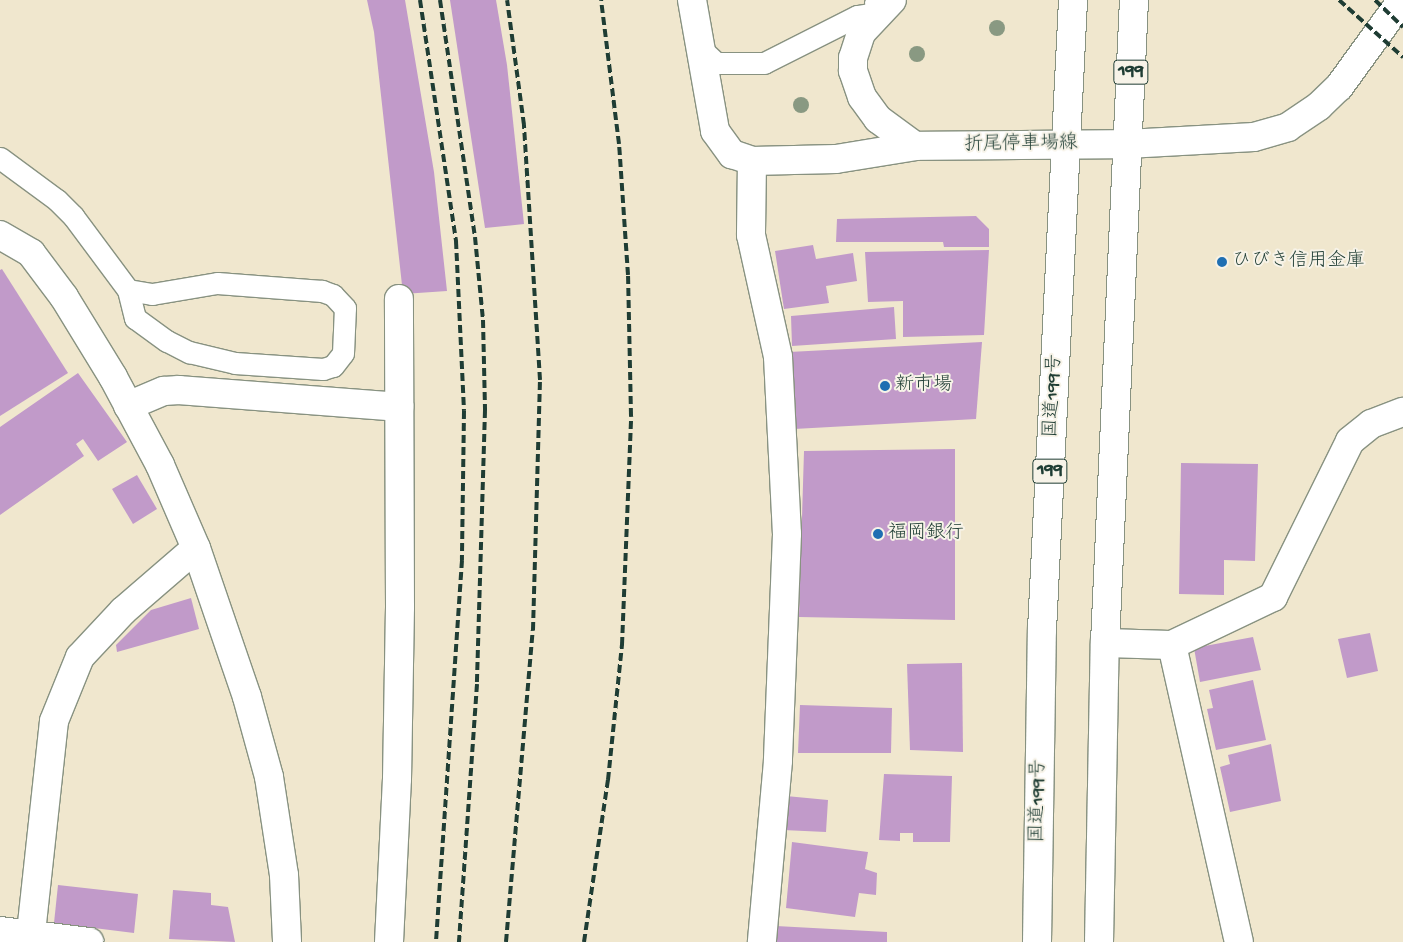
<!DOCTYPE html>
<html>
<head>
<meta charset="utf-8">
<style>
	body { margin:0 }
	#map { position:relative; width:1403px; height:942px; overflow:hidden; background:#f0e7ce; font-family:"Gochi Hand","Klee One",sans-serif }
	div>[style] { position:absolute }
	.building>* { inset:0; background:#c19ac9 }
	.roads { filter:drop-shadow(1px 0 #889281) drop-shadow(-1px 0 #889281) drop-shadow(0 1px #889281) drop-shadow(0 -1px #889281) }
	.service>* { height:21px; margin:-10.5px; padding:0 10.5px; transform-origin:10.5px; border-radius:10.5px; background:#fff }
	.minor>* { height:28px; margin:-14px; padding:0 14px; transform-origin:14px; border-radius:14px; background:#fff }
	.tertiary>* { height:28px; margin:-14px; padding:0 14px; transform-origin:14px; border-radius:14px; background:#fff }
	.secondary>* { height:28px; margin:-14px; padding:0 14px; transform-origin:14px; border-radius:14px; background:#fff }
	.trunk>* { height:28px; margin:-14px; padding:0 14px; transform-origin:14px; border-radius:14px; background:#fff }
	.rail>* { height:4px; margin-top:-2px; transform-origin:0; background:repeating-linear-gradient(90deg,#1f3d34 0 8px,transparent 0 12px) }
	.trees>* { width:16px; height:16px; margin:-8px; border-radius:50%; background:#899982 }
	.dots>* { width:14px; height:14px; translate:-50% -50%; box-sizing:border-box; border:2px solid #f7f3e8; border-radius:50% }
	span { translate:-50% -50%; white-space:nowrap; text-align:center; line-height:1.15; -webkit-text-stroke:4px #f7f3e8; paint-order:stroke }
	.shield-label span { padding:1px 4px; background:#f7f3e8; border:1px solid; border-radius:4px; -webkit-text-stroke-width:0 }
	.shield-label { font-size:18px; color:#1f3d34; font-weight:700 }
	.street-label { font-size:19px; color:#1f3d34 }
	.poi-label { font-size:19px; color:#1f3d34 }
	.left { translate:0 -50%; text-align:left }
</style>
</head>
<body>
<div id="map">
	<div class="building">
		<i style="clip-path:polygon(367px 0,405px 0,434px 172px,447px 291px,403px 294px,374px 32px)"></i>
		<i style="clip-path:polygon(450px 0,496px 0,507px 65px,524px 224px,485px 228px)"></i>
		<i style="clip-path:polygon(976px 216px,989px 229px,989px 247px,944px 247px,943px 242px,836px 242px,837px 219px)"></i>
		<i style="clip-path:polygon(813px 245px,816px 259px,853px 253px,857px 281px,826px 286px,829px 303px,784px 309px,775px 251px)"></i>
		<i style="clip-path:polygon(989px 250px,984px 335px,903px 337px,903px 301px,868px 302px,865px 252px)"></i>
		<i style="clip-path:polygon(2px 269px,68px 373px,0 416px,0 270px)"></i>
		<i style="clip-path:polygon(894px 307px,896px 339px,792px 346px,791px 316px)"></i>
		<i style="clip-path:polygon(982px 342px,976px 419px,794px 429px,789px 352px)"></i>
		<i style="clip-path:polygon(78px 373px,127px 442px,98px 461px,83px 439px,76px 444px,84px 456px,0 515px,0 427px)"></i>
		<i style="clip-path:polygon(955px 449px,955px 620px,799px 617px,804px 451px)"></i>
		<i style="clip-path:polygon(1181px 463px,1258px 464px,1255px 561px,1224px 560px,1224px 595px,1179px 594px)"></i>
		<i style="clip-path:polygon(137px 475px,157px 509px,133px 524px,112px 489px)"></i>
		<i style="clip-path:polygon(191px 598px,199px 629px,117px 652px,116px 645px,151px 610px)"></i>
		<i style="clip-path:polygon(1370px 633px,1378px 671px,1347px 678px,1338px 639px)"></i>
		<i style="clip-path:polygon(1253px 637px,1261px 670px,1200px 682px,1194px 648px)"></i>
		<i style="clip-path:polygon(962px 663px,963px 752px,910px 750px,907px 664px)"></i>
		<i style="clip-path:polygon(1253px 680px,1266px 740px,1216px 750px,1207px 709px,1213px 708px,1209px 690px)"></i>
		<i style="clip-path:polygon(800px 705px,892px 708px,891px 753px,798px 753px)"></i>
		<i style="clip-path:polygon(1271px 744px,1281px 801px,1230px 812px,1220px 767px,1230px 764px,1228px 755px)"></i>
		<i style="clip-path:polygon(884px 774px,952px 776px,950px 842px,913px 842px,913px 833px,900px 833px,900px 841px,879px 840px)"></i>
		<i style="clip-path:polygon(786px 796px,828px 800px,826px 832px,783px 830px)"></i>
		<i style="clip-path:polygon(792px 842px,868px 852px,865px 869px,877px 873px,876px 895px,859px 893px,855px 917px,786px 908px)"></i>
		<i style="clip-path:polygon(58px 885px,138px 894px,134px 933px,54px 923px)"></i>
		<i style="clip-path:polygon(173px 890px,211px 893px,211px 905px,228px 907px,235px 942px,169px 939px)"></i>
		<i style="clip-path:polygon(776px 926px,887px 932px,887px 942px,775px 942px)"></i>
	</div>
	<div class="roads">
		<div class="service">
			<i style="left:700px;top:48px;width:22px;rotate:43deg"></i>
			<i style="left:716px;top:63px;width:48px"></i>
			<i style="left:764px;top:63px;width:104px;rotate:-26.8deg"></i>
			<i style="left:857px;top:16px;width:20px;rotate:-9deg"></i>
			<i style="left:877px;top:13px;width:10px;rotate:-101deg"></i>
			<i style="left:0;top:158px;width:71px;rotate:36.4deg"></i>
			<i style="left:57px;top:200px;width:23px;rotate:45deg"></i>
			<i style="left:73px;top:216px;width:92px;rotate:53.4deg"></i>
			<i style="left:128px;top:290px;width:29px;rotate:76deg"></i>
			<i style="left:135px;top:318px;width:39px;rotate:36deg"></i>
			<i style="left:167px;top:341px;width:25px;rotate:27deg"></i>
			<i style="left:189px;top:352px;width:47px;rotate:13.4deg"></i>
			<i style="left:235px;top:363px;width:88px;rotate:3.9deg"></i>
			<i style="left:323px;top:369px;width:10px;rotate:-17deg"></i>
			<i style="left:333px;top:366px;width:16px;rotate:-52deg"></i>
			<i style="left:343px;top:353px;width:45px;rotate:-87.5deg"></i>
			<i style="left:345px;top:308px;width:18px;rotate:-133deg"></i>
			<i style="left:333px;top:295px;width:12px;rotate:-160deg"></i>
			<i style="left:322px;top:291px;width:105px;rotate:-175.6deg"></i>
			<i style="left:217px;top:283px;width:66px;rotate:170.4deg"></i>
			<i style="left:152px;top:294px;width:24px;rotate:-171deg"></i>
		</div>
		<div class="minor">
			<i style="left:752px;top:161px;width:74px;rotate:90.8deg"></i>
			<i style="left:751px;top:235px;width:125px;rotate:77.5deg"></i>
			<i style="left:778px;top:357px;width:177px;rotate:87.1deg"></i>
			<i style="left:787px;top:534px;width:227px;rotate:92.3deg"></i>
			<i style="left:778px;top:761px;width:182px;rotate:95.1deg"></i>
			<i style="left:0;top:235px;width:36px;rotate:30deg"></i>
			<i style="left:31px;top:253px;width:55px;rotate:53.1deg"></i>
			<i style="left:64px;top:297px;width:94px;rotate:58.5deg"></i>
			<i style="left:113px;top:377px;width:100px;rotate:61.9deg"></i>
			<i style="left:160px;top:465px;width:90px;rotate:66.6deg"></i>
			<i style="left:196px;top:548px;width:157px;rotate:71.1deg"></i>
			<i style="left:247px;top:697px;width:83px;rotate:74.6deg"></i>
			<i style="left:269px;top:777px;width:99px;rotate:81.3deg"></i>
			<i style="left:284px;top:875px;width:67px;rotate:87.4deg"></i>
			<i style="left:128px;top:406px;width:39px;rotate:-23deg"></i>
			<i style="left:164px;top:391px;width:15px;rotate:-4deg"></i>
			<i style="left:179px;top:390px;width:221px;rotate:4.4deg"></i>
			<i style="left:1105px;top:643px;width:67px;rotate:1.7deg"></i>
			<i style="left:1172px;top:645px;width:304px;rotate:77.3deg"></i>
			<i style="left:1172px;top:645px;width:112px;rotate:-25.4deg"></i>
			<i style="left:1273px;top:597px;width:174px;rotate:-63.7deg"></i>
			<i style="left:1350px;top:441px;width:27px;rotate:-39deg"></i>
			<i style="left:1371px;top:424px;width:34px;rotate:-21deg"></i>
			<i style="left:0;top:931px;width:90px;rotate:7deg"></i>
			<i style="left:30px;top:942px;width:222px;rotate:-83.8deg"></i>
			<i style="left:54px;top:721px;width:69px;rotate:-67.9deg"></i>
			<i style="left:80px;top:657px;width:63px;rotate:-46.9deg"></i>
			<i style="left:123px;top:611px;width:96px;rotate:-40.8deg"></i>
			<i style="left:389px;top:942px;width:163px;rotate:-87.2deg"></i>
			<i style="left:397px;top:779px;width:172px;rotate:-89deg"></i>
			<i style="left:400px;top:607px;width:308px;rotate:-90.2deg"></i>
		</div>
		<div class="tertiary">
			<i style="left:1127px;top:144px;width:127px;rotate:-3.2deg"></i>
			<i style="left:1254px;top:137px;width:35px;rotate:-16deg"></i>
			<i style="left:1288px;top:127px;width:37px;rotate:-34deg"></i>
			<i style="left:1319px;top:106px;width:28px;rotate:-44deg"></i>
			<i style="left:1339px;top:87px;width:107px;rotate:-54.1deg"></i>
		</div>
		<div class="secondary">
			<i style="left:692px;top:0;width:133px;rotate:80deg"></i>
			<i style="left:715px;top:131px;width:29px;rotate:54deg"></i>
			<i style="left:732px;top:154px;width:21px;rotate:19deg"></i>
			<i style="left:752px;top:161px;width:84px;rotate:-1.4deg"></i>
			<i style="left:836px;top:159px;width:80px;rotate:-9.3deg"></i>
			<i style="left:915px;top:146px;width:46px;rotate:-143.9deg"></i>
			<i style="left:878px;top:119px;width:27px;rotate:-126deg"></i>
			<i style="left:862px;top:97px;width:28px;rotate:-109deg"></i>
			<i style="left:853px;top:71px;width:13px;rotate:-90deg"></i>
			<i style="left:853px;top:58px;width:26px;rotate:-72deg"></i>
			<i style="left:861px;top:33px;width:45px;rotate:-46.8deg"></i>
			<i style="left:915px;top:146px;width:212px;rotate:-0.5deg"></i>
		</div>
		<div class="trunk">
			<i style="left:1037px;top:942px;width:312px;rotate:-89.1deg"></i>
			<i style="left:1042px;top:630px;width:631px;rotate:-87.18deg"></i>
			<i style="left:1099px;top:942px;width:299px;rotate:-88.9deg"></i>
			<i style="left:1105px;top:643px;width:644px;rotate:-87.42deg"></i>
		</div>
	</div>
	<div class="rail">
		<i style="left:420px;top:0;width:244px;rotate:81.5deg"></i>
		<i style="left:456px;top:241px;width:170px;rotate:87.3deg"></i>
		<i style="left:464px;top:411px;width:149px;rotate:90.8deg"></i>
		<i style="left:462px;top:560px;width:383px;rotate:93.9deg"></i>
		<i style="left:440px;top:0;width:240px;rotate:81.6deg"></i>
		<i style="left:475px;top:237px;width:83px;rotate:84.5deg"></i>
		<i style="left:483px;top:320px;width:90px;rotate:88.7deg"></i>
		<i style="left:485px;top:410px;width:274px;rotate:91.7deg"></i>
		<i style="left:477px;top:684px;width:259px;rotate:94deg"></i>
		<i style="left:1339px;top:0;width:86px;rotate:41.7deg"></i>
		<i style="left:1375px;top:0;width:39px;rotate:44deg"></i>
		<i style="left:506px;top:942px;width:313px;rotate:-85.1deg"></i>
		<i style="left:533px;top:630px;width:250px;rotate:-88.4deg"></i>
		<i style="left:540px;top:380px;width:256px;rotate:-93.6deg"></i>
		<i style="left:524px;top:125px;width:126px;rotate:-97.7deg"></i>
		<i style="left:584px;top:942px;width:164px;rotate:-81.6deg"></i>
		<i style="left:608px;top:780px;width:136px;rotate:-84.1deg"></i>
		<i style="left:622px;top:645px;width:229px;rotate:-87.7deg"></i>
		<i style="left:631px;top:416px;width:141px;rotate:-91.2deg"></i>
		<i style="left:628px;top:275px;width:131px;rotate:-93.9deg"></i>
		<i style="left:619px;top:144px;width:145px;rotate:-97.1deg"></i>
	</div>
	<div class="trees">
		<i style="left:997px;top:28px"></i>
		<i style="left:917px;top:54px"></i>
		<i style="left:801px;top:105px"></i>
	</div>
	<div class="dots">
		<i style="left:1222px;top:262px;background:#1f6fb2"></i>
		<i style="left:885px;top:386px;background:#1f6fb2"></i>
		<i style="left:878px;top:534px;background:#1f6fb2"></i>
	</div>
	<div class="shield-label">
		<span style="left:1131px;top:72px">199</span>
		<span style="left:1050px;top:471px">199</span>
	</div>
	<div class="street-label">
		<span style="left:1021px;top:145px;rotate:-1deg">折尾停車場線</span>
		<span style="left:1054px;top:396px;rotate:-87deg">国道199号</span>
		<span style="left:1039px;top:801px;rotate:-89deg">国道199号</span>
	</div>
	<div class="poi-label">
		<span class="left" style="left:1232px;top:262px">ひびき信用金庫</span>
		<span class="left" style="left:895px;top:386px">新市場</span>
		<span class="left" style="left:888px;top:534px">福岡銀行</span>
	</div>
</div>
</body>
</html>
